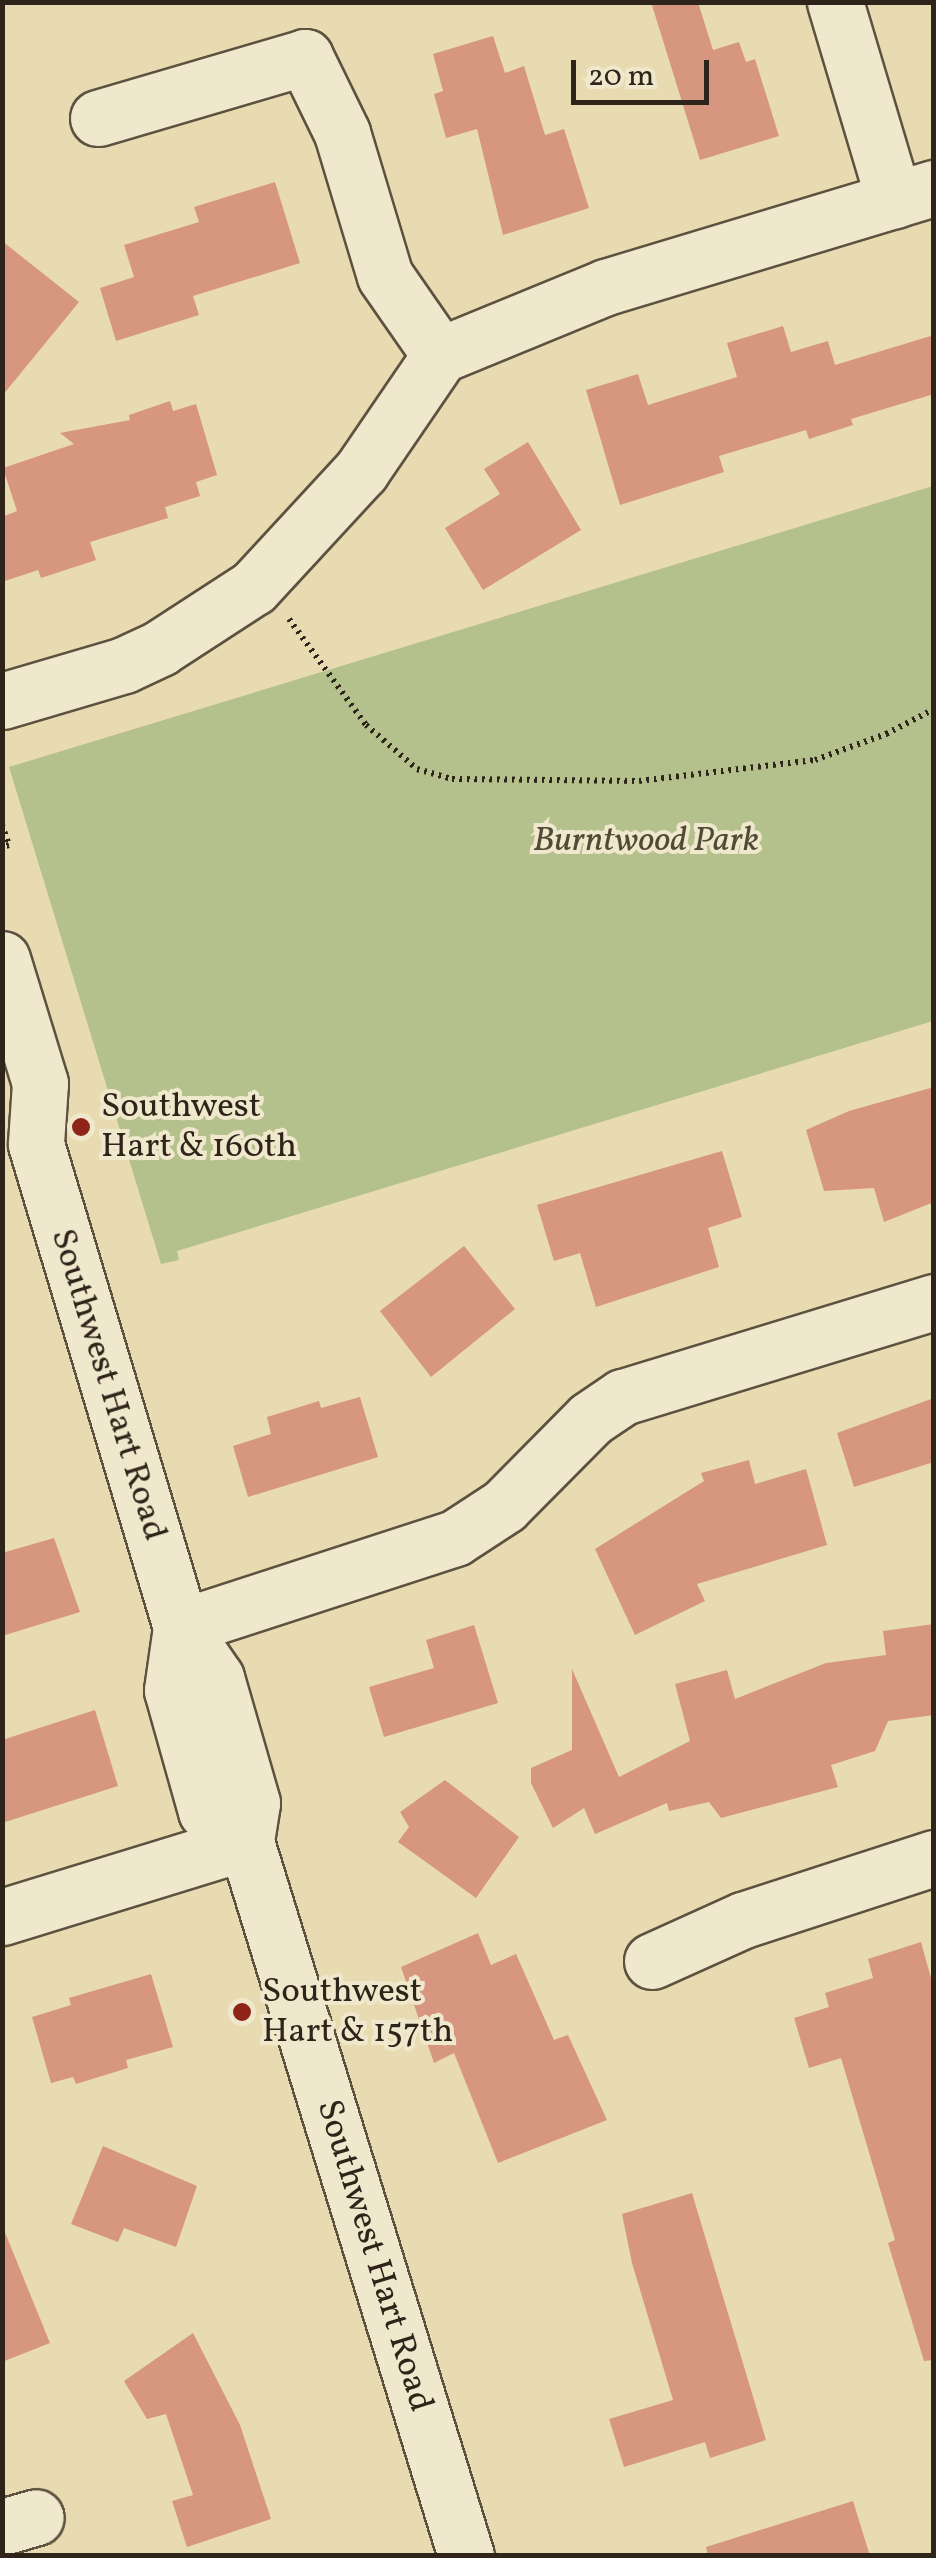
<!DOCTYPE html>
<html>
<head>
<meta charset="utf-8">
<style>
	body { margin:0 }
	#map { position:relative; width:936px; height:2558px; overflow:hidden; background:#e8dbb1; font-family:Vollkorn,serif }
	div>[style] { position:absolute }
	.green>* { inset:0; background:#b4c18d }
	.building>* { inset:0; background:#d79680 }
	.path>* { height:6px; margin-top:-3px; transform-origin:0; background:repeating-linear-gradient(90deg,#2f241a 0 2.5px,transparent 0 7.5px) }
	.roads { filter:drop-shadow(2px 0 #5d5240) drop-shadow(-2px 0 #5d5240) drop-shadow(0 2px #5d5240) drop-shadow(0 -2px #5d5240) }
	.minor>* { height:55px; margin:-27.5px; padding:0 27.5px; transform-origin:27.5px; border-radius:27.5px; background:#f0e8cc }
	.secondary>* { height:55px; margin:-27.5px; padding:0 27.5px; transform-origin:27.5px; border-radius:27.5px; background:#f0e8cc }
	.dots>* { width:28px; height:28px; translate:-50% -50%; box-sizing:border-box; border:5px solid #f0e8cc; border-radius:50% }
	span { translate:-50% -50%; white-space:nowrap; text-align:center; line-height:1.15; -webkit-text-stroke:8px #f0e8cc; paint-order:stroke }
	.park-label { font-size:35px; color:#504b37; font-style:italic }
	.poi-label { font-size:35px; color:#2f241a }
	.left { translate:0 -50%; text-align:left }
	.street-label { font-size:35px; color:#2f241a }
	.frame { position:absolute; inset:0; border:5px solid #2f241a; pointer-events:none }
	.scale { position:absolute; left:571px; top:60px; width:138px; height:45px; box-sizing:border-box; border:5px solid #2f241a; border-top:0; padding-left:12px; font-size:30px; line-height:35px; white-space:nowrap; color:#2f241a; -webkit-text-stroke:8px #f0e8cc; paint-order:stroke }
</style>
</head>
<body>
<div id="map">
	<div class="green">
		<i style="clip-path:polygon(933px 486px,933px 1021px,177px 1251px,179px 1260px,161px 1264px,9px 767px)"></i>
	</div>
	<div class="building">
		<i style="clip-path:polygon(651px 2px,698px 2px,713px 50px,739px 42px,746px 62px,755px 59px,779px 136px,700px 160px)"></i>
		<i style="clip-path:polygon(493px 36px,505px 73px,524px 66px,545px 135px,564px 129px,589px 208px,503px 235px,477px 129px,446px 138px,434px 94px,443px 91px,433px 54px)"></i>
		<i style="clip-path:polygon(275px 182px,300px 263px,193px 296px,199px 315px,116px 341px,100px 288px,134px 277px,124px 245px,199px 222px,194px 207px)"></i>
		<i style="clip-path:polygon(2px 241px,79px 302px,2px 396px)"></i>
		<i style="clip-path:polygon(783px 326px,791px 352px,828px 341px,835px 365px,934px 335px,934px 394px,851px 419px,853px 425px,809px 439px,806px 430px,719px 456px,724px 472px,620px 505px,586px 390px,638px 374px,648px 405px,737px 377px,727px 343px)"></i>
		<i style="clip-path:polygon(170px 401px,173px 411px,196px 404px,217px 475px,196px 482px,200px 496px,165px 507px,168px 518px,90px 542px,96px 560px,41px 578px,38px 570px,2px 582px,2px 517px,17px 511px,3px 468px,74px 444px,60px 433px,130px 420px,129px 415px)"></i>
		<i style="clip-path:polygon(528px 442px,581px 530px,483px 590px,445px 528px,500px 494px,484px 469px)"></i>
		<i style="clip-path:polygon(934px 1087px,934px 1202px,884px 1222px,874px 1188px,824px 1191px,806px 1130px,849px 1111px)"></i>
		<i style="clip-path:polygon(722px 1151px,742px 1217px,708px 1228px,719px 1267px,596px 1307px,580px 1253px,554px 1261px,537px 1205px)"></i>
		<i style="clip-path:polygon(464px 1246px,515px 1309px,431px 1377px,380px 1311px)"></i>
		<i style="clip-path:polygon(360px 1397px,378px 1457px,248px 1497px,233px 1446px,271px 1434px,267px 1417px,319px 1401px,321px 1408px)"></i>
		<i style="clip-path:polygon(934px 1398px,934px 1462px,854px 1487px,837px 1433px)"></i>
		<i style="clip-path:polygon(749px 1460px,755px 1484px,806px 1469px,827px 1545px,697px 1584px,705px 1601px,635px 1635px,595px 1549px,704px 1481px,701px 1473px)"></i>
		<i style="clip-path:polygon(54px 1538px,80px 1612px,2px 1636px,2px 1553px)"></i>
		<i style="clip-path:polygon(934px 1624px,934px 1715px,888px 1721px,875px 1751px,831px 1765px,838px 1787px,721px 1818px,709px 1802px,669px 1811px,667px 1803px,595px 1834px,584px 1808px,553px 1828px,531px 1783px,531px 1768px,572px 1750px,572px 1669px,619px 1777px,690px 1741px,675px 1684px,727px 1670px,735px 1699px,826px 1663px,886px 1655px,883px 1631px)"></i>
		<i style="clip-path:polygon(474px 1625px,498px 1703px,384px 1737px,369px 1687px,434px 1668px,426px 1640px)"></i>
		<i style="clip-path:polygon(95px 1710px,118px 1786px,2px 1823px,2px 1740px)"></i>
		<i style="clip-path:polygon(445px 1780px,519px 1837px,476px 1898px,398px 1842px,409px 1827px,400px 1812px)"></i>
		<i style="clip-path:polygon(478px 1933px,491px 1965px,516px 1954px,554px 2040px,568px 2035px,607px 2120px,498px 2163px,454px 2053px,434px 2063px,401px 1967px)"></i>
		<i style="clip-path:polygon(921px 1942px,934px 1989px,934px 2360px,924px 2361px,888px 2243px,895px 2240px,841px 2058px,809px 2068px,794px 2018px,829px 2007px,825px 1993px,873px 1978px,868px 1959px)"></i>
		<i style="clip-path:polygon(151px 1974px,173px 2047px,126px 2060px,128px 2068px,76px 2084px,73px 2077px,51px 2083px,32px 2017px,71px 2005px,69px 1998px)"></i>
		<i style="clip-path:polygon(103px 2146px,197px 2186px,176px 2247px,124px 2228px,118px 2242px,71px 2224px)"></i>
		<i style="clip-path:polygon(692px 2193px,766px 2440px,710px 2458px,705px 2442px,624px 2467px,609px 2419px,673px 2400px,632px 2263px,622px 2214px)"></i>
		<i style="clip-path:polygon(4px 2230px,50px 2343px,2px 2362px,2px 2231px)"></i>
		<i style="clip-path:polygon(193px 2333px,240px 2425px,271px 2519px,187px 2547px,172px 2501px,193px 2495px,166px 2414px,147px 2419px,124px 2381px)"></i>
		<i style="clip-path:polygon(853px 2501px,870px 2556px,708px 2556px,706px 2547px)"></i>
	</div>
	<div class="path">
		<i style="left:289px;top:619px;width:131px;rotate:54deg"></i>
		<i style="left:366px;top:725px;width:67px;rotate:40.8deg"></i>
		<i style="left:417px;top:769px;width:36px;rotate:16deg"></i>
		<i style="left:452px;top:779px;width:187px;rotate:0.6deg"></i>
		<i style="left:639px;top:781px;width:177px;rotate:-6.8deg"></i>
		<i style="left:815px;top:760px;width:76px;rotate:-20.1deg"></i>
		<i style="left:886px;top:734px;width:54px;rotate:-27.5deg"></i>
		<i style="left:2px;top:825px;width:21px;rotate:71deg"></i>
		<i style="left:9px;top:845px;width:7px;rotate:164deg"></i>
	</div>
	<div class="roads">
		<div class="minor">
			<i style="left:835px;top:2px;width:207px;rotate:73.4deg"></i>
			<i style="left:98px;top:118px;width:216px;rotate:-16.4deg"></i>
			<i style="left:305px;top:57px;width:85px;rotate:64deg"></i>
			<i style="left:342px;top:133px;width:149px;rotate:73.3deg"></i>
			<i style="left:385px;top:276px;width:96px;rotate:55.2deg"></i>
			<i style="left:2px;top:701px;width:127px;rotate:-16.4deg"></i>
			<i style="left:124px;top:665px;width:40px;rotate:-25deg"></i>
			<i style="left:160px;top:648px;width:112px;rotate:-33deg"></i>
			<i style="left:254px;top:587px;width:158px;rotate:-47.3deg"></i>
			<i style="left:361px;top:471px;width:140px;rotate:-55.7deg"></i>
			<i style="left:440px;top:355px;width:179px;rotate:-22.3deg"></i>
			<i style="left:606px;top:287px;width:343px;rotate:-16.8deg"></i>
			<i style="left:181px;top:1627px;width:288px;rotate:-18deg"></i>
			<i style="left:455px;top:1538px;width:59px;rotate:-33.1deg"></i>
			<i style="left:504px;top:1506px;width:122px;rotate:-45.3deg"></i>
			<i style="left:590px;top:1419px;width:40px;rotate:-34deg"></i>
			<i style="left:623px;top:1397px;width:325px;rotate:-17deg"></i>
			<i style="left:2px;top:1917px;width:255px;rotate:-17.1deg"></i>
			<i style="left:652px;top:1961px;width:100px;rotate:-24.3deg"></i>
			<i style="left:743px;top:1920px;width:201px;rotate:-18deg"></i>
			<i style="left:2px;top:2527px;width:35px;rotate:-16deg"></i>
		</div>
		<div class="secondary">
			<i style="left:2px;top:959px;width:130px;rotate:73deg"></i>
			<i style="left:40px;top:1083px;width:61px;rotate:93.8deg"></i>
			<i style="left:36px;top:1144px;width:504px;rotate:73.29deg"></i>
			<i style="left:181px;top:1627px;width:62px;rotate:55.5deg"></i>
			<i style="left:216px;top:1678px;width:130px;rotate:73.9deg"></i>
			<i style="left:252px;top:1803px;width:39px;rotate:99deg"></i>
			<i style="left:246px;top:1842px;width:747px;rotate:72.87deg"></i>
			<i style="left:181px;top:1627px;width:64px;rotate:98.1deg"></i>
			<i style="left:172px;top:1690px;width:126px;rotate:74.3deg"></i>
			<i style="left:206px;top:1811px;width:51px;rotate:37.8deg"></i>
		</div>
	</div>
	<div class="dots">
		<i style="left:81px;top:1127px;background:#8f2418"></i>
		<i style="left:242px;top:2012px;background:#8f2418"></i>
	</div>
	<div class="park-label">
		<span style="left:646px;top:841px">Burntwood Park</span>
	</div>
	<div class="poi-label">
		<span class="left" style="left:101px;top:1127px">Southwest<br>Hart &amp; 160th</span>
		<span class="left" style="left:262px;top:2012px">Southwest<br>Hart &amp; 157th</span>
	</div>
	<div class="street-label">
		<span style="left:108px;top:1385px;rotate:73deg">Southwest Hart Road</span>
		<span style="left:374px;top:2256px;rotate:73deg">Southwest Hart Road</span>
	</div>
	<div class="frame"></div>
	<div class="scale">20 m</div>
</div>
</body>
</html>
